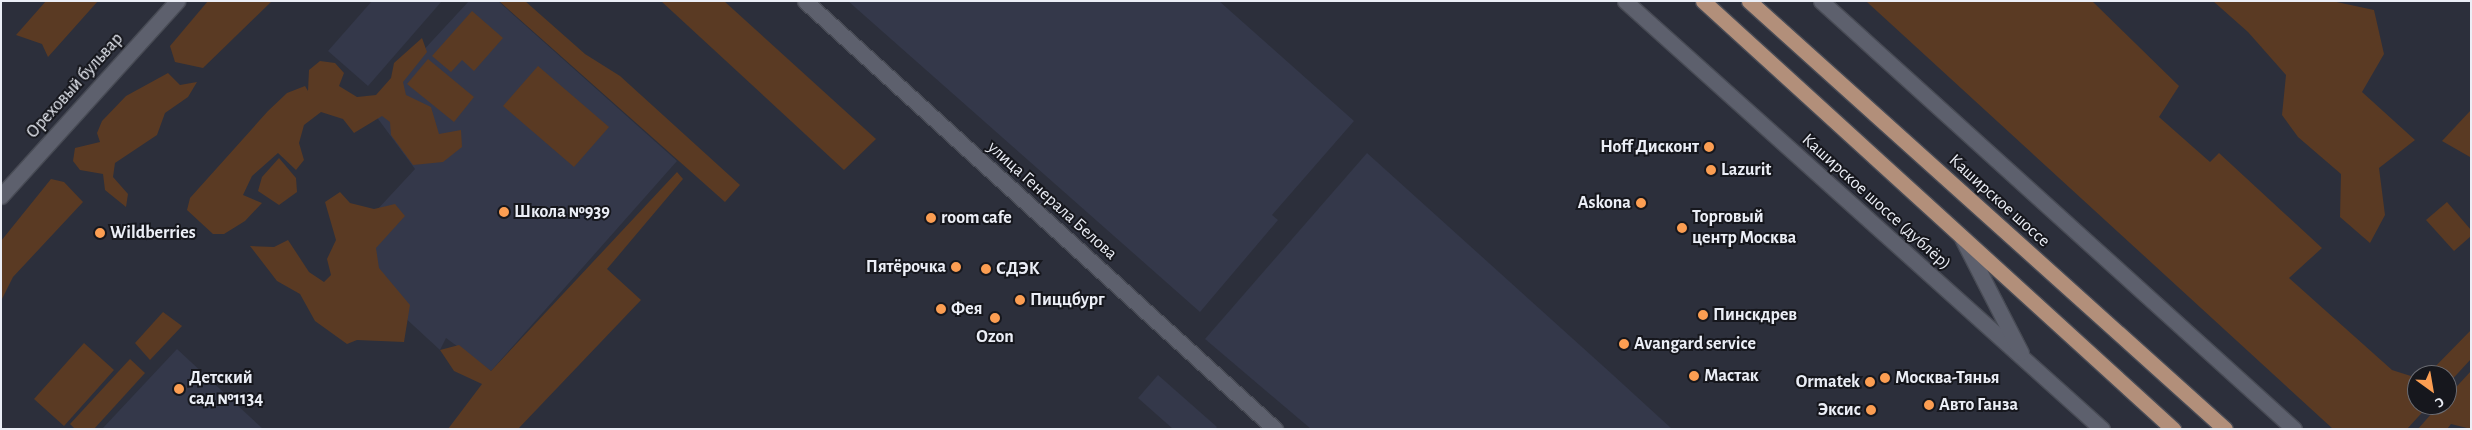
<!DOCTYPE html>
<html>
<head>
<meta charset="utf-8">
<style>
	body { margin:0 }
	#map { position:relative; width:2472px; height:430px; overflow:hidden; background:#2c2f3b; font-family:"Alegreya Sans",sans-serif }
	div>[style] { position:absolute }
	.built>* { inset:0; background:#34384a }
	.green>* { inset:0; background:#5a3a23 }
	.roads { filter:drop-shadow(1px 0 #484b55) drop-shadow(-1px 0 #484b55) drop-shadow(0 1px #484b55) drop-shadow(0 -1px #484b55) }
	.secondary>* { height:15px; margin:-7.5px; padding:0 7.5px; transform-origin:7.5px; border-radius:7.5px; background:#5d606d }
	.primary>* { height:15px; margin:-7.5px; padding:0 7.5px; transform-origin:7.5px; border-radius:7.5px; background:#b28f7a }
	.dots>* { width:14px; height:14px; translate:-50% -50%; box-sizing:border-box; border:2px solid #16171d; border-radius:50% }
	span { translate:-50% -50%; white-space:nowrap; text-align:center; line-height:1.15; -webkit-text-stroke:4px #16171d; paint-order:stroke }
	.street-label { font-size:18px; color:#ebeef6 }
	.poi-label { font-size:18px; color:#ebeef6; font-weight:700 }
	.right { translate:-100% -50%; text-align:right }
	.left { translate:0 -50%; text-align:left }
	.frame { position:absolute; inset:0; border:2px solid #ebeef6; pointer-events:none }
	.north { position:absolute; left:2407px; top:365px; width:50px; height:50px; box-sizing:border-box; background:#16171d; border:1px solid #6b6d74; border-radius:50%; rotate:148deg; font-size:14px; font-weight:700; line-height:20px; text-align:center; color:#ebeef6 }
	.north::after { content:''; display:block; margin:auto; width:18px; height:22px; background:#fc9e52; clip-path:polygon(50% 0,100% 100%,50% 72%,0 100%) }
</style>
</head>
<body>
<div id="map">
	<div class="built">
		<i style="clip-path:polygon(372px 1px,442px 1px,368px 86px,328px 51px)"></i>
		<i style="clip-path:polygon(469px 1px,498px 1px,677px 161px,491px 371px,446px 338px,440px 350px,336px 254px,415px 169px,370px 108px)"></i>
		<i style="clip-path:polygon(848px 1px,1219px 1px,1354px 121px,1272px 215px,1278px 220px,1200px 312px)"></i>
		<i style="clip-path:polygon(1367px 153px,1613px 375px,1672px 429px,1311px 429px,1205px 339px)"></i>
		<i style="clip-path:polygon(177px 349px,263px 429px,102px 429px)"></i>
		<i style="clip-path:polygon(1158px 375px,1217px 427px,1215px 429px,1173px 429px,1138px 398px)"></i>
	</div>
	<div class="green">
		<i style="clip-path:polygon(46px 1px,98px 1px,48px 57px,42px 44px,16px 35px)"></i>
		<i style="clip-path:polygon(208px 1px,272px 1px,203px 68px,175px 62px,170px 46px)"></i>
		<i style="clip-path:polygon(499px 1px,525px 1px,585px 54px,620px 76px,740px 185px,725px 202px)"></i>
		<i style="clip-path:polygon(661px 1px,724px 1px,876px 139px,844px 170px)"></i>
		<i style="clip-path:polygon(2092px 1px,2179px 86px,2159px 117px,2210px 162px,2219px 153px,2322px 248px,2289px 278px,2392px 370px,2417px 378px,2417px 405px,2429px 405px,2407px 429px,2333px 429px,1867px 2px)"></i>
		<i style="clip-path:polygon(2213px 1px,2332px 1px,2374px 10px,2384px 54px,2362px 92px,2415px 140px,2379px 168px,2385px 215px,2370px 243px,2340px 217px,2341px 174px,2298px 137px,2282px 115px,2286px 75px,2248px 32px)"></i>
		<i style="clip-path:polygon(472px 11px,503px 38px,474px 71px,462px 60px,451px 72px,432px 56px)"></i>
		<i style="clip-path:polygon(422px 38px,427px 52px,403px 82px,406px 95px,431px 107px,439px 134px,461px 130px,462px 147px,443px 162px,413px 165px,391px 135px,390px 122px,382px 116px,354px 133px,343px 119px,321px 112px,304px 125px,299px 143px,304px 160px,296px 170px,278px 153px,252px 176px,243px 195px,262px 203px,245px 221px,224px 234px,213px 234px,187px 210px,190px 198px,268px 111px,287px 93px,305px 86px,308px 91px,309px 70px,320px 61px,335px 63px,344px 73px,339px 86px,357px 97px,376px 95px,391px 78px,394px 63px)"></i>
		<i style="clip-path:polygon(428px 59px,474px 97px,454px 122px,407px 84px)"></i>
		<i style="clip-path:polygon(538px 66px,609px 127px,574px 167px,503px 106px)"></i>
		<i style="clip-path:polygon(168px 73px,180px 85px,197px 82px,188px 97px,165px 113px,157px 135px,115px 163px,113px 177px,128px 194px,126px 207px,105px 190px,103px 174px,80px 170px,73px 161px,75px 148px,100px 142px,97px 133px,102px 121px,126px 96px)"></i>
		<i style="clip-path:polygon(2471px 110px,2471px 157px,2470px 157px,2442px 141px)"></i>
		<i style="clip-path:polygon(279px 158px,296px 178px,297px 192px,279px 205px,258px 191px,262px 177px)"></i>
		<i style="clip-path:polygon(677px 172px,683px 179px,607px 269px,641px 300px,518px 429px,448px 429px,482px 384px,454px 371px,440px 350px,459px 345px,491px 371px)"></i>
		<i style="clip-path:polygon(51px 179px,64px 182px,83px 202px,13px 277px,1px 301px,1px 241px)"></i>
		<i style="clip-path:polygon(340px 192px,350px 203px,374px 209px,395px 204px,405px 216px,376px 248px,379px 268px,410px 305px,404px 342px,357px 340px,347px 344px,315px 321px,300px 294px,277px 281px,250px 246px,274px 247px,288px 240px,309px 272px,324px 282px,331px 275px,327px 259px,336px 240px,325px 202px)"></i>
		<i style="clip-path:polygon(2447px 202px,2471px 230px,2471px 236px,2454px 251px,2426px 220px)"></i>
		<i style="clip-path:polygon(163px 312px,182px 326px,150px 360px,135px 343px)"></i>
		<i style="clip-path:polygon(2471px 330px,2471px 359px,2447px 385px,2447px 375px,2427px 375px)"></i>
		<i style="clip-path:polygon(84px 343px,114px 370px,64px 426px,34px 399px)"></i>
		<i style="clip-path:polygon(130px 359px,145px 373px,94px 429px,75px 429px,70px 424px)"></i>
		<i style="clip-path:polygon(2471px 371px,2471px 429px,2451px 424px,2447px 429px,2418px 429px,2439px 405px,2447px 405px,2447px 397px)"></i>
	</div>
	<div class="roads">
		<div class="secondary">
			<i style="left:805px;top:1px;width:636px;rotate:42.32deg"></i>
			<i style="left:1625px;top:1px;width:641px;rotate:41.9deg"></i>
			<i style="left:1821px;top:1px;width:638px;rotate:42.14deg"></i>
			<i style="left:1px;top:196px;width:263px;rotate:-47.9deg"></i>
			<i style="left:1962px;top:238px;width:129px;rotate:62.8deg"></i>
		</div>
		<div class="primary">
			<i style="left:1703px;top:1px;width:636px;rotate:42.32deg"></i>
			<i style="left:1749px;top:1px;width:640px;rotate:41.96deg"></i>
		</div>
	</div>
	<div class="dots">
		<i style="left:1709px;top:147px;background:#fc9e52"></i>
		<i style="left:1711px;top:170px;background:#fc9e52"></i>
		<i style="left:1641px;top:203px;background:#fc9e52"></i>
		<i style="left:504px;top:212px;background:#fc9e52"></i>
		<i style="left:931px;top:218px;background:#fc9e52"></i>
		<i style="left:1682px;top:228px;background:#fc9e52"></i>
		<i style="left:100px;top:233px;background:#fc9e52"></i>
		<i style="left:956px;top:267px;background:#fc9e52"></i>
		<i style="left:986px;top:269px;background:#fc9e52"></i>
		<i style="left:1020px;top:300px;background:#fc9e52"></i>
		<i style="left:941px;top:309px;background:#fc9e52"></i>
		<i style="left:1703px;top:315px;background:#fc9e52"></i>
		<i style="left:995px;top:318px;background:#fc9e52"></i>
		<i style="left:1624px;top:344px;background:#fc9e52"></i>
		<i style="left:1694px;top:376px;background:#fc9e52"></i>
		<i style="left:1885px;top:378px;background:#fc9e52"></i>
		<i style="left:1870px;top:382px;background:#fc9e52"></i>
		<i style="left:179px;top:389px;background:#fc9e52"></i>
		<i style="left:1929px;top:405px;background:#fc9e52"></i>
		<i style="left:1871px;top:410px;background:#fc9e52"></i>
	</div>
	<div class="street-label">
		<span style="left:75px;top:86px;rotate:-48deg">Ореховый бульвар</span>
		<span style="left:1052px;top:201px;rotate:42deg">улица Генерала Белова</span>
		<span style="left:1999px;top:201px;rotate:42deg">Каширское шоссе</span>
		<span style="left:1876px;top:202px;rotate:42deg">Каширское шоссе (дублёр)</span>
	</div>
	<div class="poi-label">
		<span class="right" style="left:1699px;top:147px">Hoff Дисконт</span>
		<span class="left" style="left:1721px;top:170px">Lazurit</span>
		<span class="right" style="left:1631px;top:203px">Askona</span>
		<span class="left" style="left:514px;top:212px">Школа №939</span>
		<span class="left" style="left:941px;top:218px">room cafe</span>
		<span class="left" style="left:1692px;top:228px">Торговый<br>центр Москва</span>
		<span class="left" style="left:110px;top:233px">Wildberries</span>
		<span class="right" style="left:946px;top:267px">Пятёрочка</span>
		<span class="left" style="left:996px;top:269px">СДЭК</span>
		<span class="left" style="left:1030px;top:300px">Пиццбург</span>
		<span class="left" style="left:951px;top:309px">Фея</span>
		<span class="left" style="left:1713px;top:315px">Пинскдрев</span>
		<span style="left:995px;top:337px">Ozon</span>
		<span class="left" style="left:1634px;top:344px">Avangard service</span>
		<span class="left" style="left:1704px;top:376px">Мастак</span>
		<span class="left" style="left:1895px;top:378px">Москва-Тянья</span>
		<span class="left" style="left:189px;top:389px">Детский<br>сад №1134</span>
		<span class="right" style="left:1860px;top:382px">Ormatek</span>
		<span class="left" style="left:1939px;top:405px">Авто Ганза</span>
		<span class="right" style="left:1861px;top:410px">Эксис</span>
	</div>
	<div class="frame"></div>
	<div class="north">С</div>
</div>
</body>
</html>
